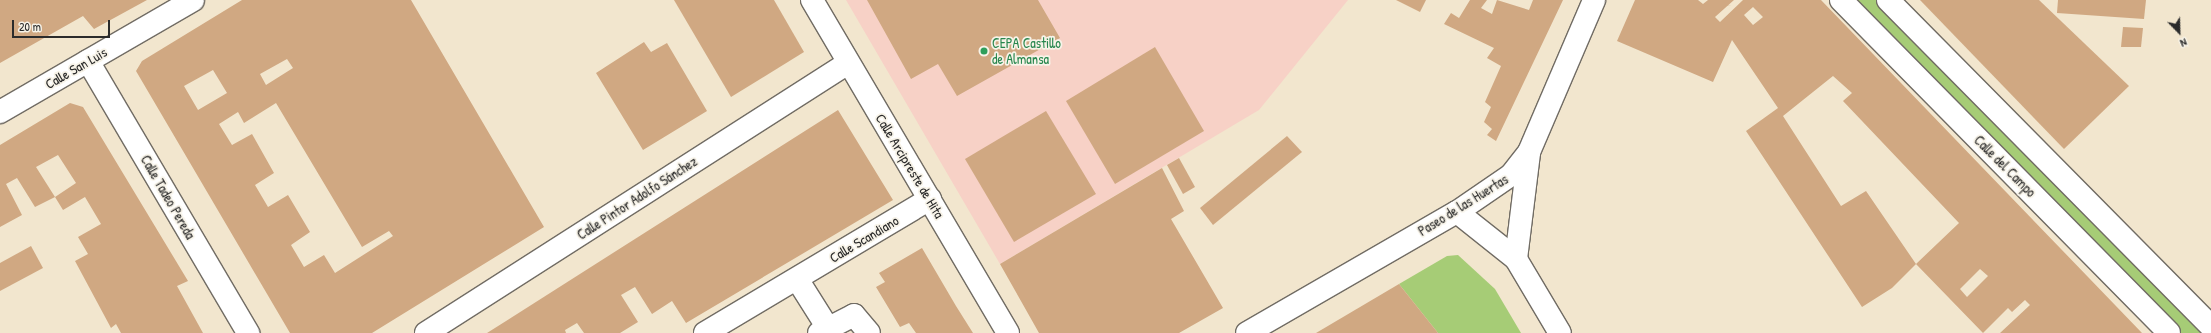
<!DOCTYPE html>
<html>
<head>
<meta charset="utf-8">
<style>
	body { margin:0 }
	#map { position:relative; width:2211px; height:333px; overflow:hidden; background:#f2e6ce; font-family:"Patrick Hand",sans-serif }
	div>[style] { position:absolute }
	.built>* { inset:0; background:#f7d1c6 }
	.green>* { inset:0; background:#a6cc76 }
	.building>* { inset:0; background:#d0a882 }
	.roads { filter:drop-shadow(1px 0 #716c64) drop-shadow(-1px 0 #716c64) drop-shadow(0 1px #716c64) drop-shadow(0 -1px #716c64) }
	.pedestrian>* { height:22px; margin:-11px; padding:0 11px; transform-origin:11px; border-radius:11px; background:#fff }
	.minor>* { height:22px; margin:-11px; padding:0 11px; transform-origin:11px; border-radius:11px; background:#fff }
	.dots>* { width:11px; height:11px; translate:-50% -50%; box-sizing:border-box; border:2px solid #f7f3e8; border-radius:50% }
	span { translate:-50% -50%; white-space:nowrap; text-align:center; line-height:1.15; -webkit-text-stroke:3.5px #f7f3e8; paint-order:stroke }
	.leisure-label { font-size:14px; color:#27864d }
	.left { translate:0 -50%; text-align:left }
	.street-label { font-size:14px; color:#2b2b2b }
	.north { position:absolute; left:2159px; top:12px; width:40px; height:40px; -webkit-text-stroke:3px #f7f3e8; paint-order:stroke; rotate:157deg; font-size:11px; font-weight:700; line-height:16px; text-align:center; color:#2b2b2b }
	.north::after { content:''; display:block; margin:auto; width:14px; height:18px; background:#2b2b2b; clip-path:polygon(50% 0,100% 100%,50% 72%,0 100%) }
	.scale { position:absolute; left:12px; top:20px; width:98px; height:18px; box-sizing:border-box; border:2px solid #2b2b2b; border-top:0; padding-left:5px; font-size:12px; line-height:14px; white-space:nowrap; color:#2b2b2b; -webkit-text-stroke:3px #f7f3e8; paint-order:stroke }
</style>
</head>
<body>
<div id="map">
	<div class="built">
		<i style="clip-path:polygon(846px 0,1348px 0,1259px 110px,1000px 264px)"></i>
	</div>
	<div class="green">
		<i style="clip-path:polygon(1841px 0,1889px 0,2211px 333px,2169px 333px)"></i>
		<i style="clip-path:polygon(1458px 255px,1495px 289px,1521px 333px,1438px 333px,1399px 284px,1447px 256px)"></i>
	</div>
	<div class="building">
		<i style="clip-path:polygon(0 0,147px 0,94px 29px,83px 16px,0 63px)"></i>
		<i style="clip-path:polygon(evenodd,242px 0,411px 0,544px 227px,372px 333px,290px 333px,136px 71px,142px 61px,242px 0,287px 59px,293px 68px,266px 85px,260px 74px,287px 59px,242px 0,213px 70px,227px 93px,198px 110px,184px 86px,213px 70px,242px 0,276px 103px,362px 247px,389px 231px,393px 236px,335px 273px,324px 255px,304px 267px,291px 245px,310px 232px,288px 195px,268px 207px,255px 185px,274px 173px,252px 134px,232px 145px,219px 124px,238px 112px,244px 123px,276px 103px)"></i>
		<i style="clip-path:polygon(674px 0,774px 0,804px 52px,731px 97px)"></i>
		<i style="clip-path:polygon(867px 0,1038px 0,1060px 38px,957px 96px,938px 64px,911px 79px)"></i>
		<i style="clip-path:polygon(1396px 0,1426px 0,1420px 12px)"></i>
		<i style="clip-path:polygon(1470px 0,1487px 0,1481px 8px,1492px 14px,1497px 0,1529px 10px,1533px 0,1563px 0,1496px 141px,1487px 135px,1492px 129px,1484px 122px,1491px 107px,1485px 102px,1501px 66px,1487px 58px,1494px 48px,1444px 24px,1451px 13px,1459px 18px)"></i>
		<i style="clip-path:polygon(evenodd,1635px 0,1698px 0,1703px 4px,1708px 0,1734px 0,1715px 17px,1720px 22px,1743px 0,1821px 0,2142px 333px,2000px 333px,2030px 305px,2025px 300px,2012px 312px,2008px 308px,1983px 333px,1916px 264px,1959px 223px,1843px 101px,1852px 93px,1833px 76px,1783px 116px,1841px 206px,1866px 191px,1916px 264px,1892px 288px,1862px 307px,1746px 131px,1778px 108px,1732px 40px,1713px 82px,1617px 41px,1635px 0,1753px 7px,1763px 17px,1753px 25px,1744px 15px,1753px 7px,1635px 0,1980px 269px,1988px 276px,1967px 297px,1960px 289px,1980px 269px)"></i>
		<i style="clip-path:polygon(1920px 0,2039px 0,2129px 86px,2064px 149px)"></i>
		<i style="clip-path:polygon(2058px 0,2146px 0,2144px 19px,2057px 13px)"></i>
		<i style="clip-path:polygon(2123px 27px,2143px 28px,2141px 47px,2121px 47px)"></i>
		<i style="clip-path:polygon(644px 42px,651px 52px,667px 43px,707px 111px,643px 150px,596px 73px)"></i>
		<i style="clip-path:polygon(1155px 47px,1204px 131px,1115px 184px,1066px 101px)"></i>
		<i style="clip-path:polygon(70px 103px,83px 107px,188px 281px,177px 286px,203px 333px,121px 333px,116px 324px,111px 328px,75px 261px,88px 254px,78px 237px,101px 224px,85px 197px,63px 210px,55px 197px,76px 183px,58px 155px,36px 167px,55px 197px,35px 207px,17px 178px,6px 184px,22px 215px,0 227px,0 145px)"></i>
		<i style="clip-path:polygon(838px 110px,893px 200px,686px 323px,672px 301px,652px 314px,635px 287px,621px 295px,638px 322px,620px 333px,584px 333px,577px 323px,565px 330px,566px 333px,487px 333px)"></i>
		<i style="clip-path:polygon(1046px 111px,1096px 194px,1014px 242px,965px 159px)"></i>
		<i style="clip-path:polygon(1287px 136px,1302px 152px,1213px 225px,1200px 208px)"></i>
		<i style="clip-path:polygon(1179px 158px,1195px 187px,1183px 194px,1167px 165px)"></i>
		<i style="clip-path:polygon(1162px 168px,1184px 211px,1171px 219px,1223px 308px,1179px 333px,1039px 333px,1000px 264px)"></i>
		<i style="clip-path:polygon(31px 246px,43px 268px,0 291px,0 263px)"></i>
		<i style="clip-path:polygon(922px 248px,956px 306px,973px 333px,916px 333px,909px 323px,900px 327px,876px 287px,885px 282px,879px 273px)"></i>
		<i style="clip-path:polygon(1399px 284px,1438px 333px,1316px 333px)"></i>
	</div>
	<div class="roads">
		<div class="pedestrian">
			<i style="left:797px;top:279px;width:58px;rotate:57.7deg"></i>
			<i style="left:705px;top:333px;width:262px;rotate:-30.8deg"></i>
			<i style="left:819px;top:333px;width:39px;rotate:-27deg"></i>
			<i style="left:854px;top:315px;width:23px;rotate:50deg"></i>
		</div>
		<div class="minor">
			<i style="left:812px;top:0;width:386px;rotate:59.5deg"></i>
			<i style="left:1841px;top:0;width:467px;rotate:45.4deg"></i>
			<i style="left:1888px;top:0;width:459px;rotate:45.3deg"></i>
			<i style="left:88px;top:61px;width:316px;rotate:59.5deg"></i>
			<i style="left:0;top:112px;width:223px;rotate:-30.1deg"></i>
			<i style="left:1457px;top:212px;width:75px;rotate:38.5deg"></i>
			<i style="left:1516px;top:259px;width:86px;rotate:59.3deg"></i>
			<i style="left:1516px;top:259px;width:107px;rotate:-83deg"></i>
			<i style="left:426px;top:333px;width:501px;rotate:-32.61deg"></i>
			<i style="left:1247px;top:333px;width:242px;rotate:-30deg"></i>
			<i style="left:1457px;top:212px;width:65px;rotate:-34.4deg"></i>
			<i style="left:1511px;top:175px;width:29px;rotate:-52deg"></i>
			<i style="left:1529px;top:152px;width:165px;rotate:-66.8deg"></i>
		</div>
	</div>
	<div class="dots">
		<i style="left:984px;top:51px;background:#2e9e5b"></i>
	</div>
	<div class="leisure-label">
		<span class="left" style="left:992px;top:51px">CEPA Castillo<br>de Almansa</span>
	</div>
	<div class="street-label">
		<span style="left:76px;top:68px;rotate:-30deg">Calle San Luis</span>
		<span style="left:910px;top:166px;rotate:59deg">Calle Arcipreste de Hita</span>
		<span style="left:2005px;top:166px;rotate:45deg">Calle del Campo</span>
		<span style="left:168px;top:197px;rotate:60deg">Calle Tadeo Pereda</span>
		<span style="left:637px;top:198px;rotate:-33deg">Calle Pintor Adolfo Sánchez</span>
		<span style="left:1463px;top:205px;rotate:-32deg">Paseo de las Huertas</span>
		<span style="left:864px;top:239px;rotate:-31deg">Calle Scandiano</span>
	</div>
	<div class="north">N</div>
	<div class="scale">20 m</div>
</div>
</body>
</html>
